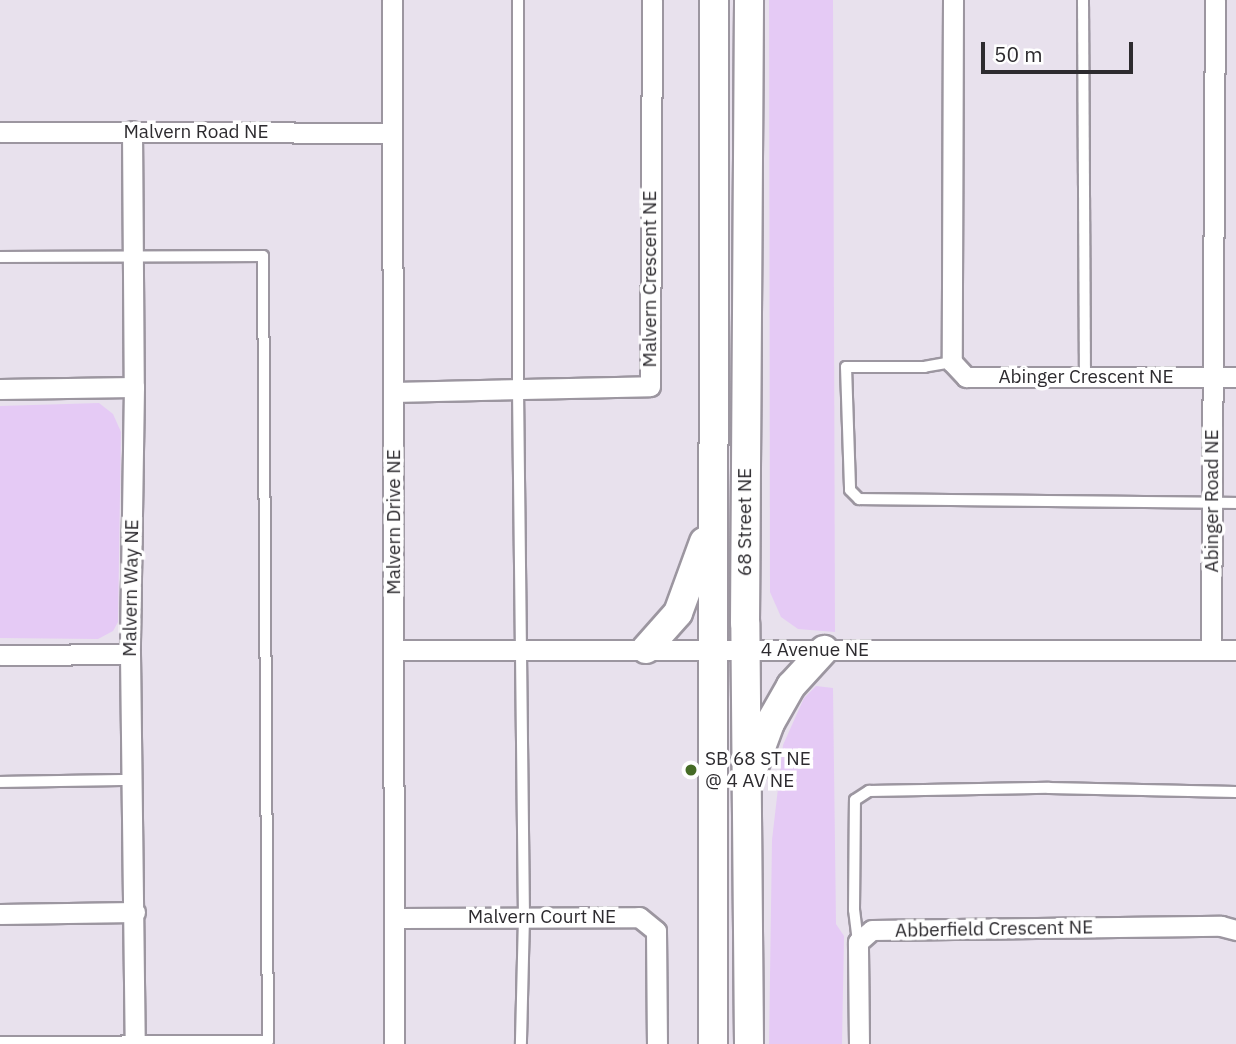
<!DOCTYPE html>
<html>
<head>
<meta charset="utf-8">
<style>
	body { margin:0 }
	#map { position:relative; width:1236px; height:1044px; overflow:hidden; background:#e8e1ed; font-family:"IBM Plex Sans",sans-serif }
	div>[style] { position:absolute }
	.green>* { inset:0; background:#e5caf5 }
	.roads { filter:drop-shadow(2px 0 #9c96a0) drop-shadow(-2px 0 #9c96a0) drop-shadow(0 2px #9c96a0) drop-shadow(0 -2px #9c96a0) }
	.lane>* { height:10px; margin:-5px; padding:0 5px; transform-origin:5px; border-radius:5px; background:#fff }
	.street>* { height:19px; margin:-9.5px; padding:0 9.5px; transform-origin:9.5px; border-radius:9.5px; background:#fff }
	.secondary>* { height:28px; margin:-14px; padding:0 14px; transform-origin:14px; border-radius:14px; background:#fff }
	.dots>* { width:19px; height:19px; translate:-50% -50%; box-sizing:border-box; border:4px solid #fff; border-radius:50% }
	span { translate:-50% -50%; white-space:nowrap; text-align:center; line-height:1.15; -webkit-text-stroke:7px #fff; paint-order:stroke }
	.street-label { font-size:19px; color:#2d2b2f }
	.poi-label { font-size:19px; color:#2d2b2f }
	.left { translate:0 -50%; text-align:left }
	.scale { position:absolute; left:981px; top:42px; width:152px; height:32px; box-sizing:border-box; border:4px solid #2d2b2f; border-top:0; padding-left:9px; font-size:21px; line-height:24px; white-space:nowrap; color:#2d2b2f; -webkit-text-stroke:5px #fff; paint-order:stroke }
</style>
</head>
<body>
<div id="map">
	<div class="green">
		<i style="clip-path:polygon(769px 0,833px 0,835px 632px,798px 629px,781px 617px,770px 592px)"></i>
		<i style="clip-path:polygon(99px 403px,113px 414px,121px 432px,118px 622px,113px 631px,98px 639px,0 638px,0 406px)"></i>
		<i style="clip-path:polygon(816px 686px,833px 688px,836px 924px,844px 936px,842px 1044px,769px 1044px,772px 840px,783px 745px,804px 698px)"></i>
	</div>
	<div class="roads">
		<div class="lane">
			<i style="left:518px;top:0;width:389px;rotate:90deg"></i>
			<i style="left:518px;top:389px;width:528px;rotate:89.35deg"></i>
			<i style="left:524px;top:917px;width:127px;rotate:91.4deg"></i>
			<i style="left:1083px;top:0;width:376px;rotate:89.7deg"></i>
			<i style="left:0;top:257px;width:263px;rotate:-0.2deg"></i>
			<i style="left:263px;top:256px;width:785px;rotate:89.64deg"></i>
			<i style="left:268px;top:1041px;width:268px;rotate:179.8deg"></i>
			<i style="left:952px;top:362px;width:27px;rotate:170deg"></i>
			<i style="left:925px;top:367px;width:79px;rotate:180deg"></i>
			<i style="left:846px;top:367px;width:123px;rotate:88.1deg"></i>
			<i style="left:850px;top:490px;width:13px;rotate:45deg"></i>
			<i style="left:859px;top:499px;width:377px;rotate:0.6deg"></i>
			<i style="left:0;top:782px;width:132px;rotate:-0.9deg"></i>
			<i style="left:858px;top:942px;width:32px;rotate:-97deg"></i>
			<i style="left:854px;top:910px;width:110px;rotate:-89.5deg"></i>
			<i style="left:855px;top:800px;width:17px;rotate:-33deg"></i>
			<i style="left:869px;top:791px;width:180px;rotate:-1deg"></i>
			<i style="left:1049px;top:788px;width:187px;rotate:1.2deg"></i>
		</div>
		<div class="street">
			<i style="left:392px;top:0;width:1044px;rotate:89.89deg"></i>
			<i style="left:953px;top:0;width:362px;rotate:90.2deg"></i>
			<i style="left:952px;top:362px;width:21px;rotate:47deg"></i>
			<i style="left:966px;top:377px;width:270px"></i>
			<i style="left:132px;top:131px;width:256px;rotate:89.6deg"></i>
			<i style="left:134px;top:387px;width:267px;rotate:90.9deg"></i>
			<i style="left:130px;top:654px;width:390px;rotate:89.3deg"></i>
			<i style="left:0;top:132px;width:391px;rotate:0.1deg"></i>
			<i style="left:0;top:389px;width:134px;rotate:-0.9deg"></i>
			<i style="left:393px;top:392px;width:257px;rotate:-1.3deg"></i>
			<i style="left:650px;top:386px;width:386px;rotate:-89.7deg"></i>
			<i style="left:1211px;top:648px;width:648px;rotate:-89.65deg"></i>
			<i style="left:394px;top:650px;width:842px"></i>
			<i style="left:0;top:655px;width:130px;rotate:-0.4deg"></i>
			<i style="left:0;top:914px;width:135px;rotate:-0.8deg"></i>
			<i style="left:395px;top:918px;width:244px;rotate:-0.2deg"></i>
			<i style="left:639px;top:917px;width:22px;rotate:39deg"></i>
			<i style="left:656px;top:931px;width:113px;rotate:89.5deg"></i>
			<i style="left:859px;top:1044px;width:102px;rotate:-90.6deg"></i>
			<i style="left:858px;top:942px;width:18px;rotate:-41deg"></i>
			<i style="left:872px;top:930px;width:349px;rotate:-0.7deg"></i>
			<i style="left:1221px;top:926px;width:16px;rotate:15deg"></i>
		</div>
		<div class="secondary">
			<i style="left:646px;top:649px;width:48px;rotate:-48.4deg"></i>
			<i style="left:678px;top:613px;width:76px;rotate:-69.9deg"></i>
			<i style="left:752px;top:772px;width:52px;rotate:-69.8deg"></i>
			<i style="left:770px;top:723px;width:43px;rotate:-60.4deg"></i>
			<i style="left:791px;top:686px;width:49px;rotate:-47.5deg"></i>
			<i style="left:713px;top:1044px;width:1044px;rotate:-89.95deg"></i>
			<i style="left:749px;top:1044px;width:421px;rotate:-90.5deg"></i>
			<i style="left:745px;top:623px;width:623px;rotate:-89.63deg"></i>
		</div>
	</div>
	<div class="dots">
		<i style="left:691px;top:770px;background:#456b26"></i>
	</div>
	<div class="street-label">
		<span style="left:196px;top:132px">Malvern Road NE</span>
		<span style="left:650px;top:279px;rotate:-90deg">Malvern Crescent NE</span>
		<span style="left:1086px;top:377px">Abinger Crescent NE</span>
		<span style="left:1212px;top:501px;rotate:-90deg">Abinger Road NE</span>
		<span style="left:394px;top:522px;rotate:-90deg">Malvern Drive NE</span>
		<span style="left:745px;top:522px;rotate:-90deg">68 Street NE</span>
		<span style="left:131px;top:588px;rotate:-89deg">Malvern Way NE</span>
		<span style="left:815px;top:650px">4 Avenue NE</span>
		<span style="left:542px;top:917px">Malvern Court NE</span>
		<span style="left:994px;top:929px;rotate:-1deg">Abberfield Crescent NE</span>
	</div>
	<div class="poi-label">
		<span class="left" style="left:705px;top:770px">SB 68 ST NE<br>@ 4 AV NE</span>
	</div>
	<div class="scale">50 m</div>
</div>
</body>
</html>
